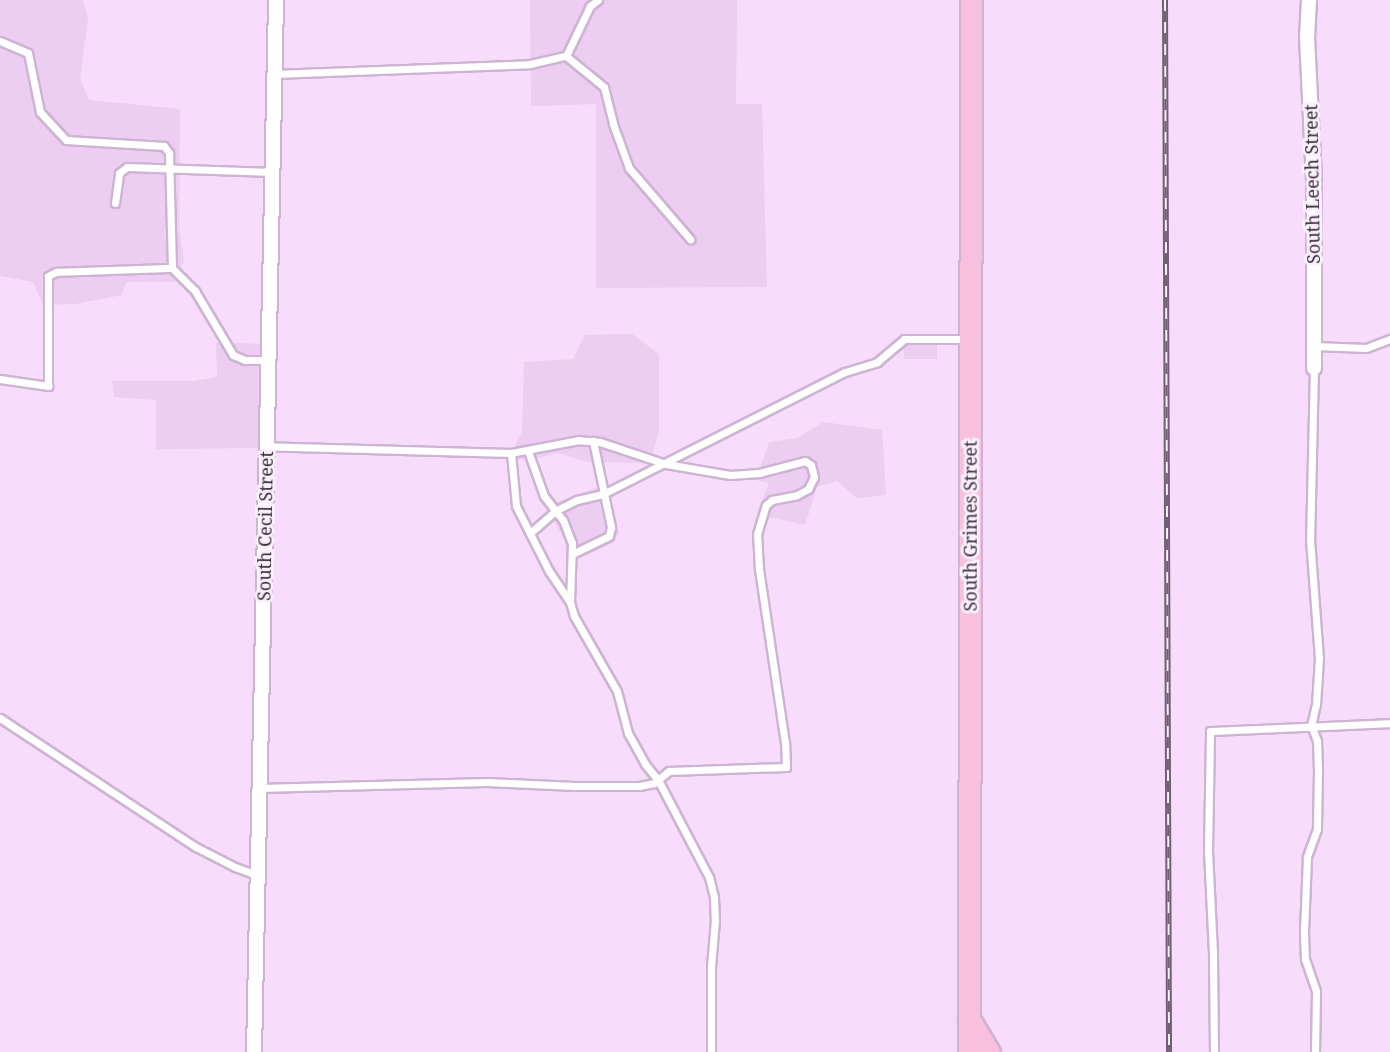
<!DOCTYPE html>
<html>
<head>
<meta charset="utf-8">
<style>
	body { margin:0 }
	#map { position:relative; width:1390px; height:1052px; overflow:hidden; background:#f7dcfb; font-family:"Noto Serif",serif }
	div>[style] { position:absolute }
	.built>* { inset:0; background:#edcdf2 }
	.roads { filter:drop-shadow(2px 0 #cdb4d2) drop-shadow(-2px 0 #cdb4d2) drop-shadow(0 2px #cdb4d2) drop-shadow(0 -2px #cdb4d2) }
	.service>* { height:7px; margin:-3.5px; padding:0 3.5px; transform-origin:3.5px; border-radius:3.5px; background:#fff }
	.minor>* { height:14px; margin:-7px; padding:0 7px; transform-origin:7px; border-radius:7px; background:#fff }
	.primary>* { height:21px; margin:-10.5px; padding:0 10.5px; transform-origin:10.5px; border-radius:10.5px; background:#f8bfde }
	.rail>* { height:6px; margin-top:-3px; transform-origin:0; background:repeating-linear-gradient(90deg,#faf0fc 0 11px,#706172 0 22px); box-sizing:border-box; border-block:2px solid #706172 }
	span { translate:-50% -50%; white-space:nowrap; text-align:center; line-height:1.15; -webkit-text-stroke:6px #faf0fc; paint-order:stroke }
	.street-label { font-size:18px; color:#3b313c }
</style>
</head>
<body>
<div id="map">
	<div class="built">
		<i style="clip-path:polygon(0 0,83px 0,88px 19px,80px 79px,89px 100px,180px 109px,179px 227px,184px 261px,174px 282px,126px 282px,122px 295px,75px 304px,43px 305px,33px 282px,0 276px)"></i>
		<i style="clip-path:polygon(530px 0,737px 0,736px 104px,762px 104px,767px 287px,596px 288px,596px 104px,531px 106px)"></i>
		<i style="clip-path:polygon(632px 334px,659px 354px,659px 432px,650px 463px,588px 462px,557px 453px,539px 458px,517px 459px,515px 445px,522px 432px,524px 362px,573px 359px,585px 335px)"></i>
		<i style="clip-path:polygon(904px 341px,937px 341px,937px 359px,904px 359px)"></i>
		<i style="clip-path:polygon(216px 342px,261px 344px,259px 448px,156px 449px,156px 400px,114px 397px,112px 381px,193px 381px,217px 377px)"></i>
		<i style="clip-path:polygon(823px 422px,882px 430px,886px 495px,857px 498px,837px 481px,817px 487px,805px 525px,757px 514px,769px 483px,756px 480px,769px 442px,797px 438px)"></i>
		<i style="clip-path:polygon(606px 484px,619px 533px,613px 543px,568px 563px,565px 541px,553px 519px,555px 503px)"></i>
	</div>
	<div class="roads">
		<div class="service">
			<i style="left:0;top:41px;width:30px;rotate:23deg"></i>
			<i style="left:28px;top:53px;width:60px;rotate:78.5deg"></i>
			<i style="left:40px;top:112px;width:38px;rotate:47deg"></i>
			<i style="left:66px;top:140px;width:98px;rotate:3.5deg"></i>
			<i style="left:164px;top:146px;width:9px;rotate:54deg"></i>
			<i style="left:169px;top:153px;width:115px;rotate:88.5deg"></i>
			<i style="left:172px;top:268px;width:33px;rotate:45deg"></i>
			<i style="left:195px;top:291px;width:74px;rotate:59.3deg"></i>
			<i style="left:233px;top:355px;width:13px;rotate:23deg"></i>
			<i style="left:245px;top:360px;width:23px"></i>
			<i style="left:566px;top:56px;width:49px;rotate:39.2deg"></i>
			<i style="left:604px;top:87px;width:38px;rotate:76deg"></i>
			<i style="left:613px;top:124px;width:47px;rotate:70deg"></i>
			<i style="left:629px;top:168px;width:94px;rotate:49.3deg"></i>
			<i style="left:274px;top:74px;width:256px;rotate:-2.2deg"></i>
			<i style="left:530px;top:64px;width:37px;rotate:-13deg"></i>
			<i style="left:566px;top:56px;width:55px;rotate:-64.4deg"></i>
			<i style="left:590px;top:6px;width:10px;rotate:-37deg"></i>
			<i style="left:115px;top:203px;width:30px;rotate:-82deg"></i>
			<i style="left:119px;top:173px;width:10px;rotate:-37deg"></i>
			<i style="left:127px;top:167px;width:145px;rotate:2deg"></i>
			<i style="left:1314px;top:346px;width:52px;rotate:2.2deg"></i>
			<i style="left:1366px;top:348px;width:26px;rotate:-21deg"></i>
			<i style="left:1314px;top:368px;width:171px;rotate:91.3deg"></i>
			<i style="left:1310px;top:539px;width:119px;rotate:85.7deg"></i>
			<i style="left:1319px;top:658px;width:46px;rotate:93.7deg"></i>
			<i style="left:1316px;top:704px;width:22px;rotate:103deg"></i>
			<i style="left:1311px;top:725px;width:17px;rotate:69deg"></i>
			<i style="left:1317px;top:741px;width:29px;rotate:88deg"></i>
			<i style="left:1318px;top:770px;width:59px;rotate:91deg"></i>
			<i style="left:1317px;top:829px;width:30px;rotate:110deg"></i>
			<i style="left:1307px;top:857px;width:75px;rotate:92.3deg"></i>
			<i style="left:1304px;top:932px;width:27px;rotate:88deg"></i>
			<i style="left:1305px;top:959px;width:34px;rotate:71deg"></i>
			<i style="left:1316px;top:991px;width:61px;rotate:90.9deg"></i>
			<i style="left:0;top:379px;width:49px;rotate:8.3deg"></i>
			<i style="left:48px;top:386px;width:110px;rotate:-90deg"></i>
			<i style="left:48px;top:276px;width:9px;rotate:-27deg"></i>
			<i style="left:56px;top:272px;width:116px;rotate:-2deg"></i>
			<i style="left:528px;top:451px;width:48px;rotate:70.4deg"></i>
			<i style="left:544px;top:496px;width:31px;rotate:52deg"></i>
			<i style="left:563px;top:520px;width:25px;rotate:69deg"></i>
			<i style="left:572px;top:543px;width:59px;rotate:91.9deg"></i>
			<i style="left:570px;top:602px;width:15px;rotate:74deg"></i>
			<i style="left:574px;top:616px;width:86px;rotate:60.2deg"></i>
			<i style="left:617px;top:691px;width:43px;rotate:75.3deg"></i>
			<i style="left:628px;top:733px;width:35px;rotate:61deg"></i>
			<i style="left:645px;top:764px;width:21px;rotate:51deg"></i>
			<i style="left:658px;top:780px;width:110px;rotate:62.3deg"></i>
			<i style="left:709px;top:877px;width:21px;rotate:76deg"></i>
			<i style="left:714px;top:897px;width:23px;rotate:88deg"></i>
			<i style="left:715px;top:920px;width:47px;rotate:94.9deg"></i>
			<i style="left:711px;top:967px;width:85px;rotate:90deg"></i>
			<i style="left:511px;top:453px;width:53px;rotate:84.6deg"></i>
			<i style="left:516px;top:506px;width:73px;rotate:63.1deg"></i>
			<i style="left:549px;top:571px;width:37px;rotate:56deg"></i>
			<i style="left:530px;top:533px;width:33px;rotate:-41deg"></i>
			<i style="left:555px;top:511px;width:25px;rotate:-27deg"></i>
			<i style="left:577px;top:500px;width:27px;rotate:-13deg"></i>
			<i style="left:603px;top:494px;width:271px;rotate:-26.8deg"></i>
			<i style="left:845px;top:372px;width:34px;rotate:-17deg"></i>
			<i style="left:877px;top:362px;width:35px;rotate:-40deg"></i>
			<i style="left:904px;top:339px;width:65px"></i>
			<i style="left:572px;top:554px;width:41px;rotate:-25.9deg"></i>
			<i style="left:609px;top:536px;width:9px;rotate:-77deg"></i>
			<i style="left:611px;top:527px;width:88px;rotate:-101.8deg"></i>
			<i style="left:0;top:718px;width:235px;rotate:33.4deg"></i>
			<i style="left:196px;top:847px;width:44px;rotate:27.1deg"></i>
			<i style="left:235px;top:867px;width:23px;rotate:20deg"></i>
			<i style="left:259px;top:788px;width:228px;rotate:-1.5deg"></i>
			<i style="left:487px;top:782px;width:88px;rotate:2.6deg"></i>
			<i style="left:575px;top:786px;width:64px"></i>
			<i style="left:639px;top:786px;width:15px;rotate:-11deg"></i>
			<i style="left:654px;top:783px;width:19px;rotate:-39deg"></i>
			<i style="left:669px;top:771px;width:117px;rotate:-2deg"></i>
			<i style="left:786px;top:767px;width:24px;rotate:-92deg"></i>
			<i style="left:785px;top:743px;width:175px;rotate:-98.5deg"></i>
			<i style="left:759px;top:570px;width:36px;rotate:-93deg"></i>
			<i style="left:757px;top:534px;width:30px;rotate:-73deg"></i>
			<i style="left:766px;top:505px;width:8px;rotate:-40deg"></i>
			<i style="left:772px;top:500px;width:25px;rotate:-11deg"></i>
			<i style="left:797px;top:495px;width:13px;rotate:-29deg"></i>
			<i style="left:808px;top:489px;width:13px;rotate:-63deg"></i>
			<i style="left:814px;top:477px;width:12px;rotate:-104deg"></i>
			<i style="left:811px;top:465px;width:7px;rotate:-146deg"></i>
			<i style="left:805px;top:461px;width:48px;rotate:165.4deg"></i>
			<i style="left:759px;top:473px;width:29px;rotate:176deg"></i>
			<i style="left:730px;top:475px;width:65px;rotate:-170.2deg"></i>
			<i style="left:666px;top:464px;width:70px;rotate:-161.6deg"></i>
			<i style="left:600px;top:442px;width:21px;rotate:-175deg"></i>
			<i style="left:579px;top:440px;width:69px;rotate:169.2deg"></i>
			<i style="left:511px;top:453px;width:245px;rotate:-178.4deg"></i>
			<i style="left:1214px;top:1052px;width:99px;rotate:-90.6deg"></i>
			<i style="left:1213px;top:953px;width:103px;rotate:-92.8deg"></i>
			<i style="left:1208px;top:850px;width:119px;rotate:-89deg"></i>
			<i style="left:1210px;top:731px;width:180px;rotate:-2.5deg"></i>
		</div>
		<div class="minor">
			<i style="left:1309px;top:0;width:37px;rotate:93deg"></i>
			<i style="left:1307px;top:37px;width:141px;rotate:87.2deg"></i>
			<i style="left:1314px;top:178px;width:190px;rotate:90deg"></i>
			<i style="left:254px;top:1052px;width:1052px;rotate:-88.8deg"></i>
		</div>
		<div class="primary">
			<i style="left:969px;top:1019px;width:39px;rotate:59deg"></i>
			<i style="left:969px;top:1052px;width:1052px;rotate:-89.89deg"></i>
		</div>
	</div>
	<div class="rail">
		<i style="left:1165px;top:0;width:1052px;rotate:89.78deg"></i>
	</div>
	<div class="street-label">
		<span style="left:1312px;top:184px;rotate:-91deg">South Leech Street</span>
		<span style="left:265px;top:526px;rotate:-89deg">South Cecil Street</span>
		<span style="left:970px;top:526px;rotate:-90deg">South Grimes Street</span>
	</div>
</div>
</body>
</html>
